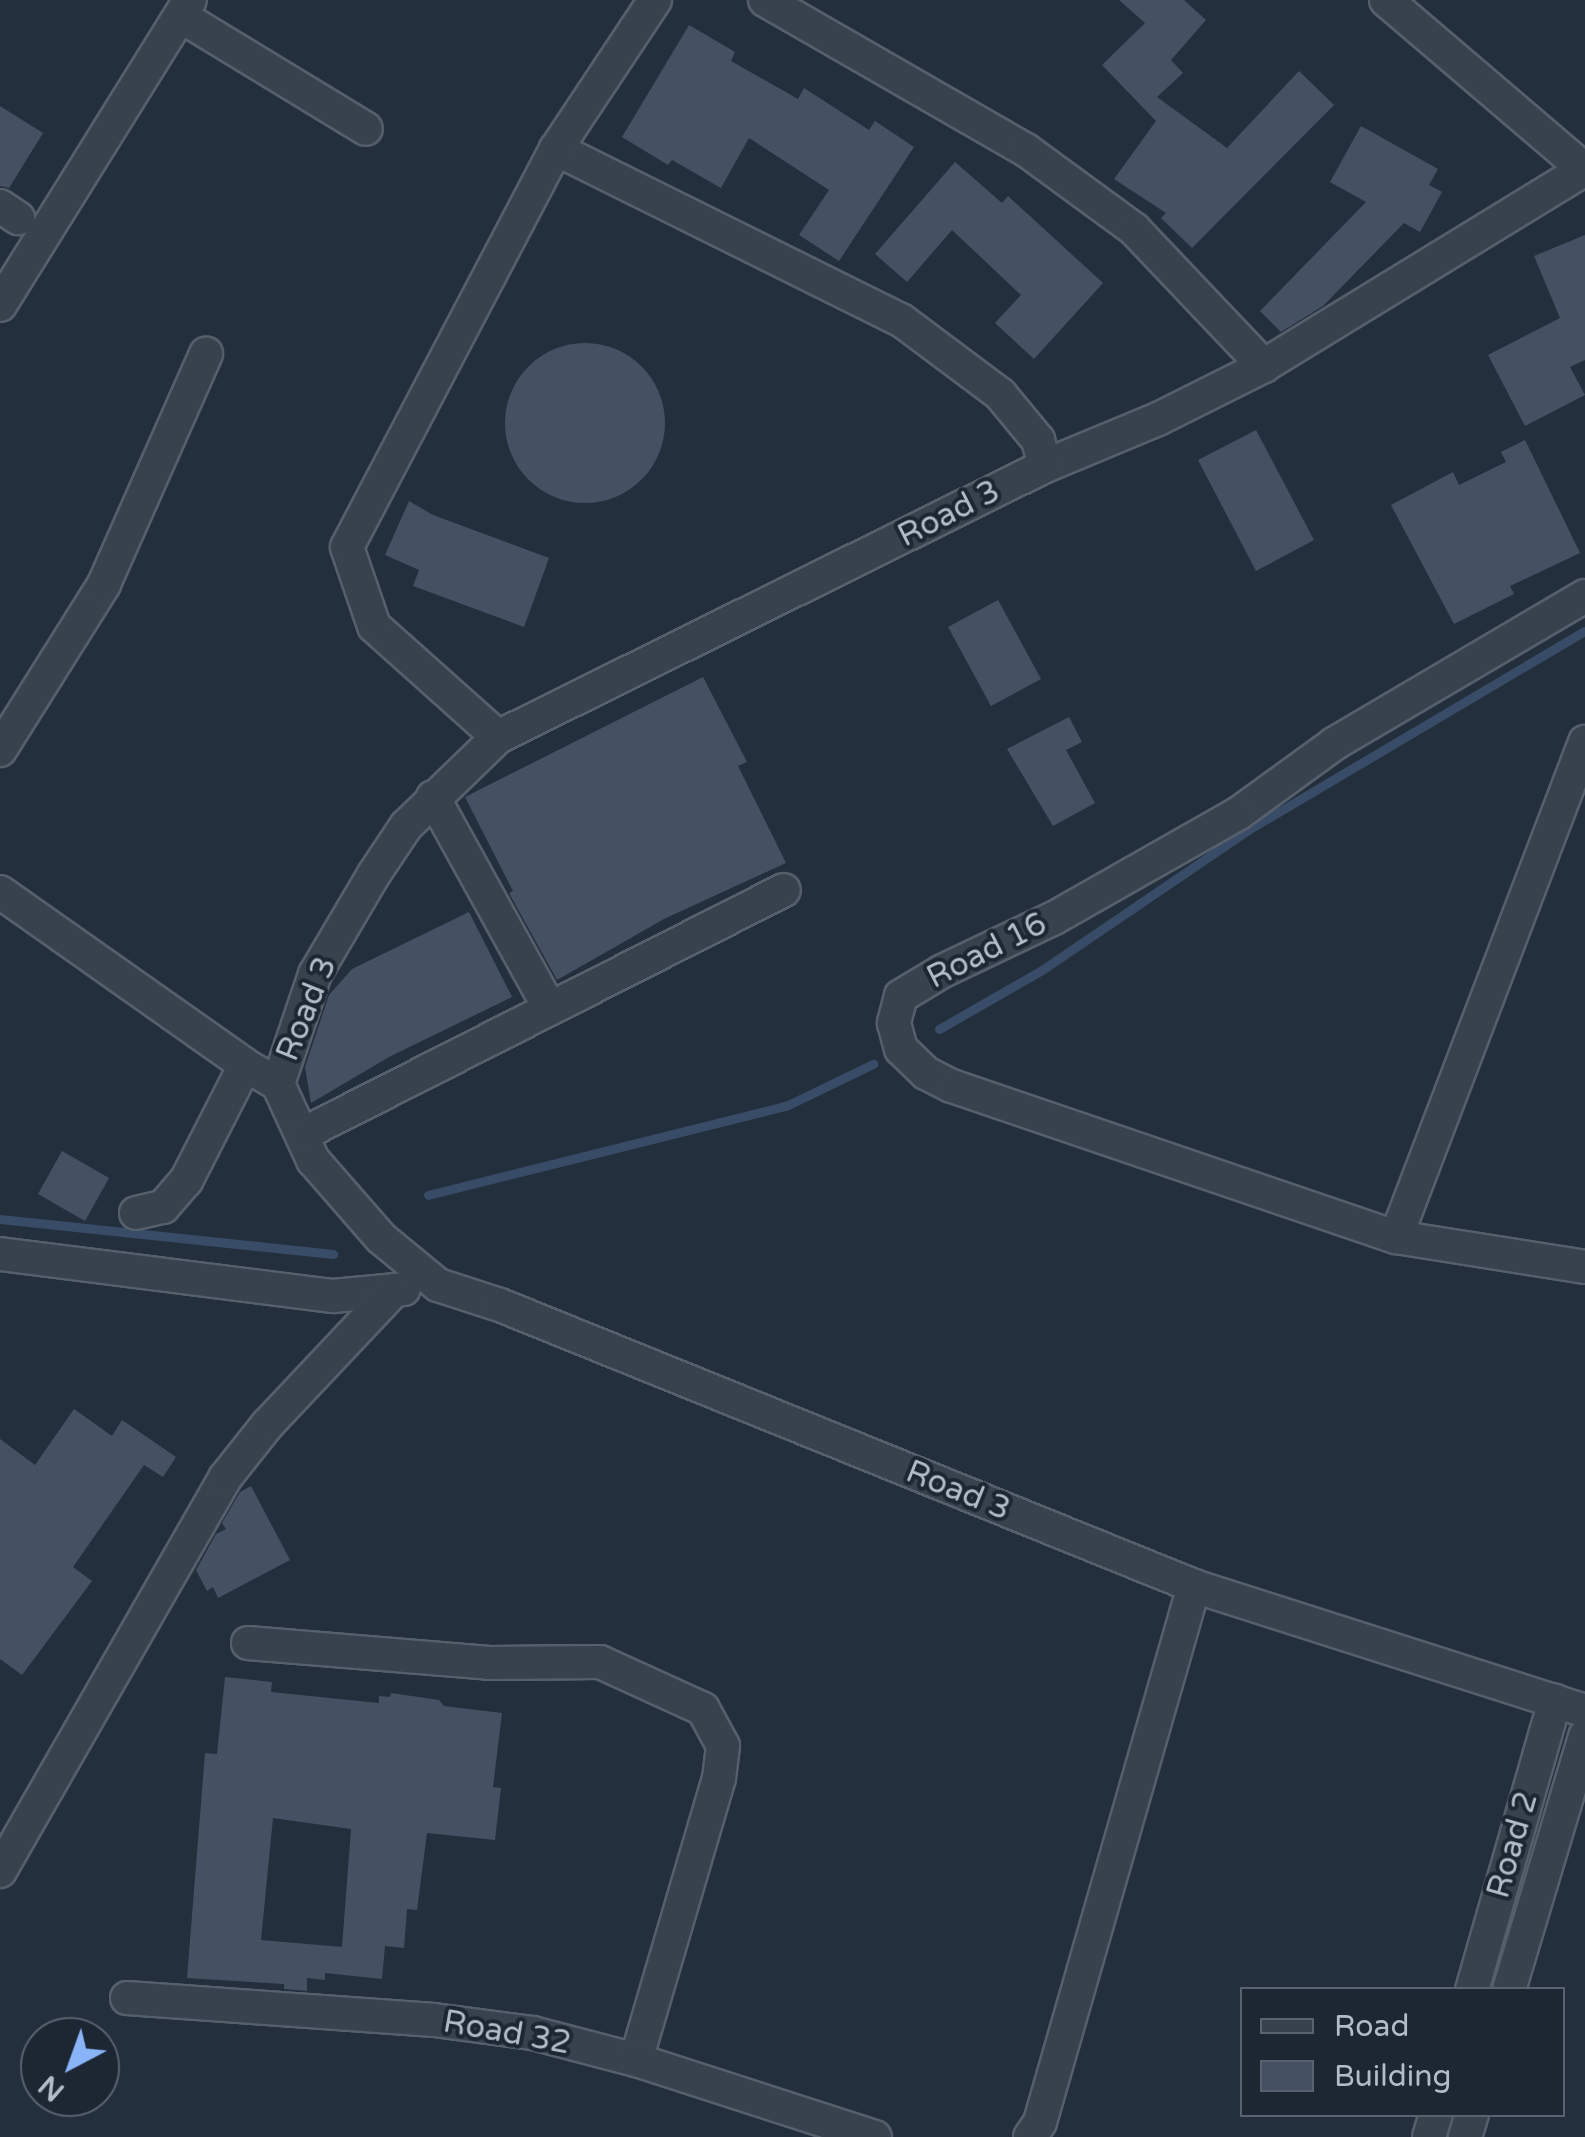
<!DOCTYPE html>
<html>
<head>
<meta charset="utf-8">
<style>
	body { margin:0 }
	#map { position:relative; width:1585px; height:2137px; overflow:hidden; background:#242f3e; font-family:"Varela Round",sans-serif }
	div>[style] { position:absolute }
	.stream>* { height:9px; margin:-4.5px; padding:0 4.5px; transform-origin:4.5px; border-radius:4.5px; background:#394c67 }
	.building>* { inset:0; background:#455162 }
	.round { border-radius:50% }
	.roads { filter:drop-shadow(2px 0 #565f6c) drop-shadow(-2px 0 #565f6c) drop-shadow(0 2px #565f6c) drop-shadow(0 -2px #565f6c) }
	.minor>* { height:32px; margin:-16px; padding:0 16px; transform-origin:16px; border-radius:16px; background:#38414e }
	span { translate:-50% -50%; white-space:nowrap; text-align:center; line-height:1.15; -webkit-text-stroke:8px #1d2633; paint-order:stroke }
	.street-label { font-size:32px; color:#b4bcc9 }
	.legend { position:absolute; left:1240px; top:1987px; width:325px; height:130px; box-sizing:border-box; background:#1d2633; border:2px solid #59626f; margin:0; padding:12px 18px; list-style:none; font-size:30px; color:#b4bcc9 }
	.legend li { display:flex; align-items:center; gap:20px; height:50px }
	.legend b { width:50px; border:2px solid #59626f }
	.north { position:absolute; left:20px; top:2017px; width:100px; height:100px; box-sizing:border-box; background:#1d2633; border:2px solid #59626f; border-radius:50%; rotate:221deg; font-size:28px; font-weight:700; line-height:40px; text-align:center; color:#b4bcc9 }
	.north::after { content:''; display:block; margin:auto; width:35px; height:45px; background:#8ab4f8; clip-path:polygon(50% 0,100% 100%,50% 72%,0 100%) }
</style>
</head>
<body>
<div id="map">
	<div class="stream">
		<i style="left:939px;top:1029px;width:119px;rotate:-29.8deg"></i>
		<i style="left:1042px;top:970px;width:249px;rotate:-34.2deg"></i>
		<i style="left:1248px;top:830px;width:391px;rotate:-30.6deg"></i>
		<i style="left:428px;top:1195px;width:369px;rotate:-14deg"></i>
		<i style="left:786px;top:1106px;width:97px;rotate:-25.8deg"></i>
		<i style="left:0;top:1219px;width:335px;rotate:6deg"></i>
	</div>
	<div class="building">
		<i style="clip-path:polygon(1119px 0,1184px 0,1206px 20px,1171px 60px,1183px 73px,1157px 97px,1227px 148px,1299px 71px,1334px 105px,1192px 248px,1161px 218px,1166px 213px,1114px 179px,1156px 121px,1102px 65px,1145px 23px)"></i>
		<i style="clip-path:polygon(689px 25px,735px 52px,731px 61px,798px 99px,804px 88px,869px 130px,875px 121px,914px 147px,839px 261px,799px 235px,829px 190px,749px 138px,721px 188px,672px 160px,668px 165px,622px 137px)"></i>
		<i style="clip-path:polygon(0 106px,43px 133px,9px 188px,0 186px)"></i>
		<i style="clip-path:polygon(1361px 126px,1438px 169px,1429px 185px,1442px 192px,1420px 232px,1404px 223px,1323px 306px,1281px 332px,1260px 311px,1366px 202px,1330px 182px)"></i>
		<i style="clip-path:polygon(955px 162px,1002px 203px,1008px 196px,1103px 283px,1034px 359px,995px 323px,1021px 295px,952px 230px,907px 282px,875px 254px)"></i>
		<i style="clip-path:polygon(1585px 235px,1585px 360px,1570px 367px,1585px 395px,1525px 426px,1488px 355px,1560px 318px,1534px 256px)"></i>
		<i class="round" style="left:505px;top:343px;width:160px;height:160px"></i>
		<i style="clip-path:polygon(1256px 430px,1314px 540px,1256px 571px,1198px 460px)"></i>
		<i style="clip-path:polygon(1525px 440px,1580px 553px,1510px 586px,1514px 594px,1454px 624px,1391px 505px,1453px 472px,1459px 485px,1506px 462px,1501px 452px)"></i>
		<i style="clip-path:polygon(409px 501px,433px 515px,549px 558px,524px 627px,413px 586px,419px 570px,385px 555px)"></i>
		<i style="clip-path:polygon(998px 600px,1041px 679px,991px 706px,948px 627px)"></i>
		<i style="clip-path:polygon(703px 677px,747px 762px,738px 766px,786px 863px,664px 919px,557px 980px,509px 893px,513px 891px,465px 797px)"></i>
		<i style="clip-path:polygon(1069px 717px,1082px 742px,1066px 750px,1095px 803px,1053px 826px,1007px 749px)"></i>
		<i style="clip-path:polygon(469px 912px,512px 997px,389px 1057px,311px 1103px,305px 1067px,329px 995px,352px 969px)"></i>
		<i style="clip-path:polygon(62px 1151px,109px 1178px,85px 1221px,38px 1194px)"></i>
		<i style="clip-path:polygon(74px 1409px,112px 1436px,122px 1420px,176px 1457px,163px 1477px,144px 1465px,73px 1567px,92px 1581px,22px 1675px,0 1659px,0 1439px,35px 1465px)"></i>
		<i style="clip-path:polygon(251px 1486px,290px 1560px,218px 1598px,213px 1587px,207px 1591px,196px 1570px,216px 1534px,226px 1529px,222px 1523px,240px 1492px)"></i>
		<i style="clip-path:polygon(evenodd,225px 1677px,272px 1682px,271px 1692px,379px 1703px,379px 1696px,390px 1697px,391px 1693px,439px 1700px,444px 1706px,502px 1713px,493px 1787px,501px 1788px,495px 1840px,427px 1833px,417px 1910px,407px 1909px,404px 1948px,385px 1946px,382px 1979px,325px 1973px,325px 1980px,307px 1978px,307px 1991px,284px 1989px,284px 1984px,187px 1978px,205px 1753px,217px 1754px,225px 1677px,273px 1818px,351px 1829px,342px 1947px,261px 1940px,273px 1818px)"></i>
	</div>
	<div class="roads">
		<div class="minor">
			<i style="left:765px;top:0;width:301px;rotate:29.9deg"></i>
			<i style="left:1026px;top:150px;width:134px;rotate:36.2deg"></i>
			<i style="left:1134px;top:229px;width:189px;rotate:46.5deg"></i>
			<i style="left:1386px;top:0;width:262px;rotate:40.5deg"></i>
			<i style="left:182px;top:17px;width:215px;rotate:31.3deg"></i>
			<i style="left:556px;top:149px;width:385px;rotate:26.4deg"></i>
			<i style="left:901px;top:320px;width:124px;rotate:36.8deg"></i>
			<i style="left:1000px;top:394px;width:60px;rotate:50.4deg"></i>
			<i style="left:1038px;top:440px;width:27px;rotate:75deg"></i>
			<i style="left:1585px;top:169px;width:377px;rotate:148.5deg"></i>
			<i style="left:1264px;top:366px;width:119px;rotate:153.4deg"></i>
			<i style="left:1158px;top:419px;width:122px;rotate:157.4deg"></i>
			<i style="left:1045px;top:466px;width:610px;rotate:153.64deg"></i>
			<i style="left:498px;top:737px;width:128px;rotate:135.9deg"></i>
			<i style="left:406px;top:826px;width:58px;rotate:123.7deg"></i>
			<i style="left:374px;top:874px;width:116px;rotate:120.5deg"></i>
			<i style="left:315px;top:974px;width:116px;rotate:108.6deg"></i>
			<i style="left:278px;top:1084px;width:84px;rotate:65.3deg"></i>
			<i style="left:313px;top:1160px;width:103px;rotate:48.9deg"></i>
			<i style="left:381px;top:1238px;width:74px;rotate:39.5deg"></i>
			<i style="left:438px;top:1285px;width:65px;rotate:17.9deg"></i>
			<i style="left:500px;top:1305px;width:749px;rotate:22.04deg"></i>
			<i style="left:1194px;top:1586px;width:410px;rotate:17.7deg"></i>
			<i style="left:0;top:206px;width:22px;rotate:34deg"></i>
			<i style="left:0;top:305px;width:359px;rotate:-58.1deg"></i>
			<i style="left:1585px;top:596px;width:291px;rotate:149.5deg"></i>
			<i style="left:1334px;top:744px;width:117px;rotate:144deg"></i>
			<i style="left:1239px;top:813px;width:213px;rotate:150.4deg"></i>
			<i style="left:1054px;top:918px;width:125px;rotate:154.5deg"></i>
			<i style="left:941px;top:972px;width:47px;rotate:149deg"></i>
			<i style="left:901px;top:996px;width:28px;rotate:105deg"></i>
			<i style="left:894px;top:1023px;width:27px;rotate:75deg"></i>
			<i style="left:901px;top:1049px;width:35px;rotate:44deg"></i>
			<i style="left:926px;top:1073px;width:29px;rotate:27deg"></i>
			<i style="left:952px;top:1086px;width:469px;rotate:18.8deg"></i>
			<i style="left:1396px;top:1237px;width:191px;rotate:9deg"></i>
			<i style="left:498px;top:737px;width:166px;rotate:-138.2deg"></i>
			<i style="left:374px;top:626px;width:83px;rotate:-108.9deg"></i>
			<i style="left:347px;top:547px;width:450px;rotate:-62.3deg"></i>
			<i style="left:556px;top:149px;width:179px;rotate:-56.4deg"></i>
			<i style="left:0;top:750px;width:196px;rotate:-57.9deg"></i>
			<i style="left:104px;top:584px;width:252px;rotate:-66.1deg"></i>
			<i style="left:433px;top:797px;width:242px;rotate:61.1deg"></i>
			<i style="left:0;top:892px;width:300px;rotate:35.2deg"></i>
			<i style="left:245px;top:1065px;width:38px;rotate:30deg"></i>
			<i style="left:303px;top:1134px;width:539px;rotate:-26.9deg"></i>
			<i style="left:136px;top:1213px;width:28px;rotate:-13deg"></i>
			<i style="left:163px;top:1207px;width:35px;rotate:-49deg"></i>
			<i style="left:186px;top:1181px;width:130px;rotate:-63deg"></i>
			<i style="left:1396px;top:1237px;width:530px;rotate:-69.1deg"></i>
			<i style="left:0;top:1254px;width:336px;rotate:7.2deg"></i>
			<i style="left:333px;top:1296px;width:71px;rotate:-5.6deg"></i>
			<i style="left:248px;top:1643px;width:242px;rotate:4.7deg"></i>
			<i style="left:489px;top:1663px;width:111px;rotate:-0.5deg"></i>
			<i style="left:600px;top:1662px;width:113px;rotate:24.5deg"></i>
			<i style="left:703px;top:1709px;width:42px;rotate:61.6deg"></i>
			<i style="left:723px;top:1746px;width:32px;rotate:97deg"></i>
			<i style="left:719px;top:1778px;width:294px;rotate:106.4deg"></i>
			<i style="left:0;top:1871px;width:453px;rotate:-60.2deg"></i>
			<i style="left:225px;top:1478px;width:68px;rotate:-51.6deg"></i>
			<i style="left:267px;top:1425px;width:185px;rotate:-46.7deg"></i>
			<i style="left:1472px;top:1990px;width:301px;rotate:-74deg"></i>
			<i style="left:1509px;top:1990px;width:265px;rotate:-73.3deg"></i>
			<i style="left:127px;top:1998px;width:308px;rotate:4.1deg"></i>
			<i style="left:434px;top:2020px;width:100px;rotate:7.5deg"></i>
			<i style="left:533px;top:2033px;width:106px;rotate:14.7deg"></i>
			<i style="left:636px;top:2060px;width:251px;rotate:17.9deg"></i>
			<i style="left:1030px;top:2137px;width:18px;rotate:-56deg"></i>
			<i style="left:1040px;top:2122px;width:558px;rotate:-73.97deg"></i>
			<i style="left:1429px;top:2137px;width:24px;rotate:-73deg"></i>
			<i style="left:1465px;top:2137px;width:24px;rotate:-73deg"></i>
		</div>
	</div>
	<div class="street-label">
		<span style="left:949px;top:514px;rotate:-27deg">Road 3</span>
		<span style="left:987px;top:951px;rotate:-27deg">Road 16</span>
		<span style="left:307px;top:1009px;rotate:-68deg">Road 3</span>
		<span style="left:958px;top:1491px;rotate:22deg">Road 3</span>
		<span style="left:1513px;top:1845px;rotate:-74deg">Road 2</span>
		<span style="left:507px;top:2033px;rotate:10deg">Road 32</span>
	</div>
	<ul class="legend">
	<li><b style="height:12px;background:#38414e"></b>Road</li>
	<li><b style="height:28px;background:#455162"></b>Building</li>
	</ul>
	<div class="north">N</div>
</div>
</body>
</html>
